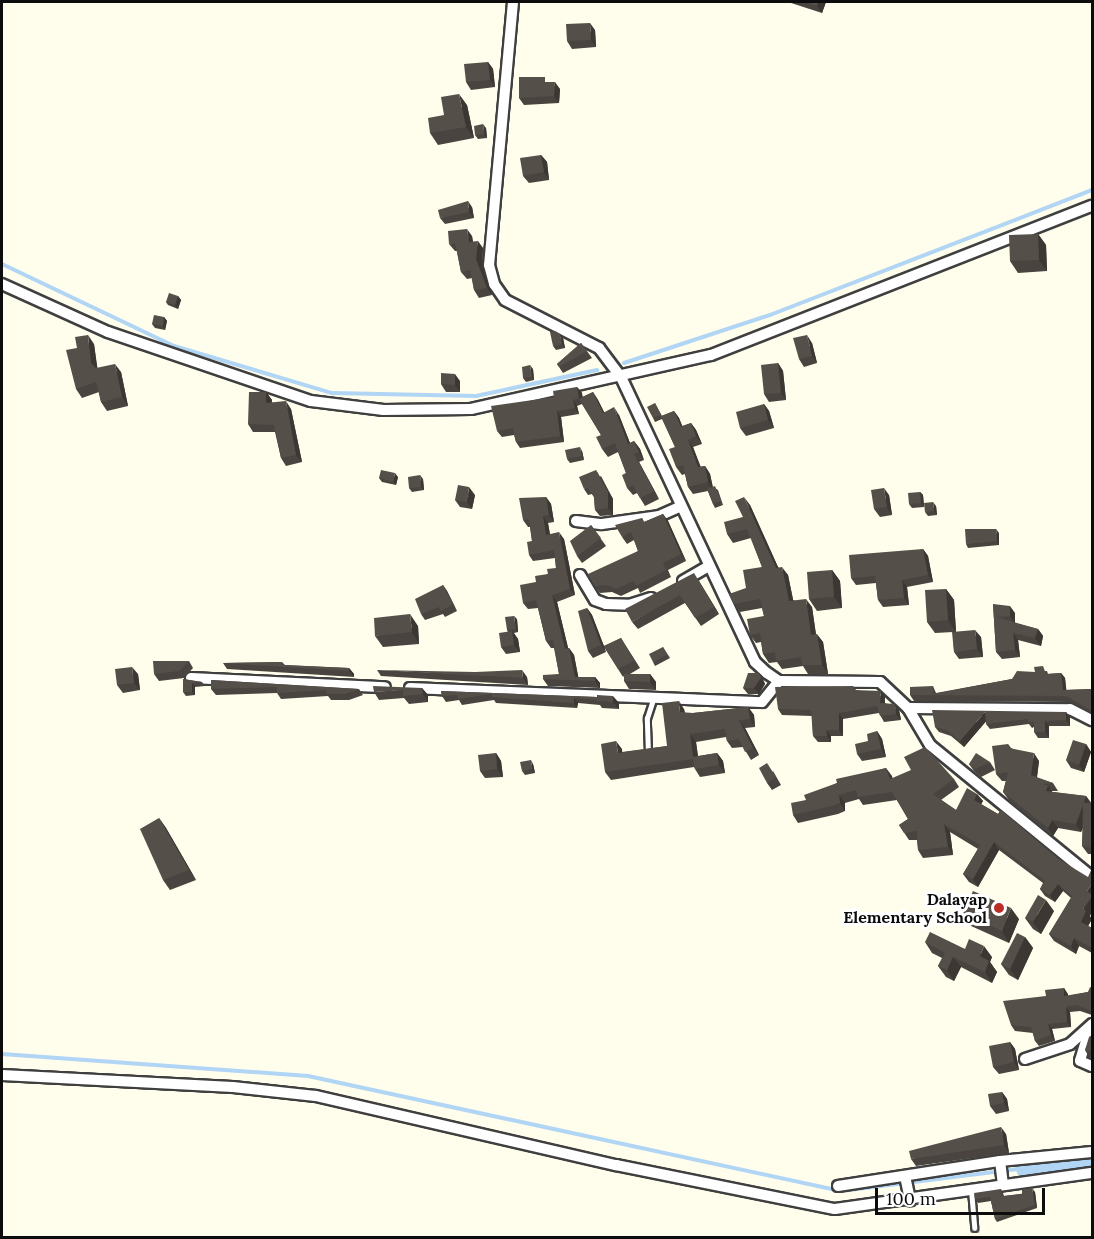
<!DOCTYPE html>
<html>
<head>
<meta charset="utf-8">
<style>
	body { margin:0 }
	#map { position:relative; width:1094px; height:1239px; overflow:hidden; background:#fffdeb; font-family:Lora,serif }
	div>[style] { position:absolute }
	.stream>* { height:4px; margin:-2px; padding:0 2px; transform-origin:2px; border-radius:2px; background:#b1d5f5 }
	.river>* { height:21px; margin:-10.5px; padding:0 10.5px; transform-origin:10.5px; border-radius:10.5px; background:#b1d5f5 }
	.roads { filter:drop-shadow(2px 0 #3f3f3f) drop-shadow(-2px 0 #3f3f3f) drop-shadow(0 2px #3f3f3f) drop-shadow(0 -2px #3f3f3f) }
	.lane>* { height:5px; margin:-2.5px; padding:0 2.5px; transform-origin:2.5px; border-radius:2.5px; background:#fff }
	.street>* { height:10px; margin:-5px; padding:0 5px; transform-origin:5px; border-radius:5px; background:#fff }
	.wall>* { inset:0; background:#49443f }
	.shaded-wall>* { inset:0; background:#3c3733 }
	.building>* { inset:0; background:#554f49 }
	.dots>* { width:16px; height:16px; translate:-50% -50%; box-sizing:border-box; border:3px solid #fff; border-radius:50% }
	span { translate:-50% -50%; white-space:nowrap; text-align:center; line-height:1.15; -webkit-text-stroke:6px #fff; paint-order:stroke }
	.poi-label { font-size:16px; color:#0c0c0c; font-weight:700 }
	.right { translate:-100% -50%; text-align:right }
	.frame { position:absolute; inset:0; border:3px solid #0c0c0c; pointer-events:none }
	.scale { position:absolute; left:875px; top:1188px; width:170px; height:27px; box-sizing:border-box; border:3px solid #0c0c0c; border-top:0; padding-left:8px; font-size:18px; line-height:21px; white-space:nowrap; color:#0c0c0c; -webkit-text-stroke:4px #fff; paint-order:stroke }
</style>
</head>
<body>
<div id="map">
	<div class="stream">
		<i style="left:2px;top:264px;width:191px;rotate:25.5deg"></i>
		<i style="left:174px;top:346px;width:165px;rotate:16.6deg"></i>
		<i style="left:332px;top:393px;width:144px;rotate:1.2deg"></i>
		<i style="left:476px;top:396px;width:124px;rotate:-12.1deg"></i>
		<i style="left:624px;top:363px;width:154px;rotate:-18.2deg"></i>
		<i style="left:770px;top:315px;width:345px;rotate:-21.2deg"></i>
		<i style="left:2px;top:1054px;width:307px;rotate:4.1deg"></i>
		<i style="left:308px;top:1076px;width:545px;rotate:12.18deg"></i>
		<i style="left:841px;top:1191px;width:186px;rotate:-7.1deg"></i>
	</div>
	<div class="river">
		<i style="left:1026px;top:1168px;width:66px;rotate:-6.9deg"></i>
	</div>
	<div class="roads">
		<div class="lane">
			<i style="left:648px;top:753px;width:35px;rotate:-92deg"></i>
			<i style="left:647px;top:718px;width:20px;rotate:-72deg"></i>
			<i style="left:971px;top:1190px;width:38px;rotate:85deg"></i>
		</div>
		<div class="street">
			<i style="left:513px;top:2px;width:264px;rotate:95.2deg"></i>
			<i style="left:489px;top:265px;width:20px;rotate:75deg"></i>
			<i style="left:494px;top:284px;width:19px;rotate:55deg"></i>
			<i style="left:505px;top:300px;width:106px;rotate:27.1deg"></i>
			<i style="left:599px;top:348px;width:36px;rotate:53deg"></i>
			<i style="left:621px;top:377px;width:315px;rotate:64.8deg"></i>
			<i style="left:755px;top:662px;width:16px;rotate:43deg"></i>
			<i style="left:767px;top:673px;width:14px;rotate:34deg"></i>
			<i style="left:779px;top:681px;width:101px;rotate:0.6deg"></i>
			<i style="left:880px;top:682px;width:38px;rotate:43deg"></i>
			<i style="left:908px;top:708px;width:43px;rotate:59.3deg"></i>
			<i style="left:930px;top:745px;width:209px;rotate:39.2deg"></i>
			<i style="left:2px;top:284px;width:116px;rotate:24.4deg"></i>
			<i style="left:108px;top:332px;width:214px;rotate:18.8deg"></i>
			<i style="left:311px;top:401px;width:73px;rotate:7.1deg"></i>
			<i style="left:383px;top:410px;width:88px;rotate:-0.7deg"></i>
			<i style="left:471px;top:409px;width:246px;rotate:-12.7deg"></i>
			<i style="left:711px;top:355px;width:409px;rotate:-21.4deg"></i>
			<i style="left:576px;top:521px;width:26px;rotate:7deg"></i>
			<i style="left:602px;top:524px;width:58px;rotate:-8deg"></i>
			<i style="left:659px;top:516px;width:24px;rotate:-24deg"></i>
			<i style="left:580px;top:575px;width:29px;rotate:59deg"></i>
			<i style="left:595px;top:600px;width:12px;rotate:20deg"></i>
			<i style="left:606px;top:604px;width:23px;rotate:2deg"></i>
			<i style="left:629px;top:605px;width:23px;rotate:-18deg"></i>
			<i style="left:683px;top:581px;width:30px;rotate:-30deg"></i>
			<i style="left:191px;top:678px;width:194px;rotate:2.7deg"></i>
			<i style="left:410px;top:688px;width:352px;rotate:2.3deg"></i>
			<i style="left:762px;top:702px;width:27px;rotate:-51deg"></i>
			<i style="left:908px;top:708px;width:162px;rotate:0.4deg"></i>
			<i style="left:1070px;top:709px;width:25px;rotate:27deg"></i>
			<i style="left:1089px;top:1031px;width:31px;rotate:107deg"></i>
			<i style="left:1080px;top:1061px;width:13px;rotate:23deg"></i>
			<i style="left:1025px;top:1059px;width:47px;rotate:-18.4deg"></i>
			<i style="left:1070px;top:1044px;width:30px;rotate:-42deg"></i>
			<i style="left:2px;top:1075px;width:231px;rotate:3deg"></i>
			<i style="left:233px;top:1087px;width:83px;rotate:6.2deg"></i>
			<i style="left:316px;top:1096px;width:308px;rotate:13deg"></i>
			<i style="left:616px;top:1165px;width:223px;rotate:11.4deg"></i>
			<i style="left:835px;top:1209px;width:260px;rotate:-8deg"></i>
			<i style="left:905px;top:1176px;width:25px;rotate:78deg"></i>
			<i style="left:1003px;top:1185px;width:24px;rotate:-97deg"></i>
			<i style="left:1000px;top:1161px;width:92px;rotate:-5.6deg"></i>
			<i style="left:838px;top:1186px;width:164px;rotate:-8.8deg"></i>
		</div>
	</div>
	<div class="wall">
		<i style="clip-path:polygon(788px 2px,826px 2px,822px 13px)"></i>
		<i style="clip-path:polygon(595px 30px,596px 47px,572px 49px,567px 41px)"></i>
		<i style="clip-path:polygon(488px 62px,493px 69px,495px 87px,471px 90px,466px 82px)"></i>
		<i style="clip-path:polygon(548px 82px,560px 89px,559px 103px,524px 105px,519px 98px)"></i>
		<i style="clip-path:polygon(467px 105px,474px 138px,438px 145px,430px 133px,444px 115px)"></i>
		<i style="clip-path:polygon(486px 128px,487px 138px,478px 139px,475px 135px)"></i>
		<i style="clip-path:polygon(541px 155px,547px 162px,549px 180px,529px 183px,523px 176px)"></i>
		<i style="clip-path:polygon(472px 207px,474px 218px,445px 224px,440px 218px)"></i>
		<i style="clip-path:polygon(1038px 234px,1046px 245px,1047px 271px,1018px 273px,1010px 261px)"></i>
		<i style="clip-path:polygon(472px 236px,473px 242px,483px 248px,482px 267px,492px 295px,479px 298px,474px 290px,472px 278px,467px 279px,461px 272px,457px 251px,455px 251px,449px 244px)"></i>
		<i style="clip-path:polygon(178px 296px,181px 300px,178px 309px,168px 305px,166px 302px)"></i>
		<i style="clip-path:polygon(164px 317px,167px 321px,165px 330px,155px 328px,152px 324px)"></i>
		<i style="clip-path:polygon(563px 338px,565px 348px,556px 350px,553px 346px)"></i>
		<i style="clip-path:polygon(581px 343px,592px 358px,563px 373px,557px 364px)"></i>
		<i style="clip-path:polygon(812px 343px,817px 363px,804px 367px,799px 359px)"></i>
		<i style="clip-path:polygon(94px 344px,97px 368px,121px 372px,128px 406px,107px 411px,101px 402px,99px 392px,82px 398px,76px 389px,77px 348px)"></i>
		<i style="clip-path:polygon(778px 363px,783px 371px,786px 400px,769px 402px,764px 394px)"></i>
		<i style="clip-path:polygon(533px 369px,534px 380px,526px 382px,523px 378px)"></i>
		<i style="clip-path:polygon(460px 381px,460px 392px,446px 392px,441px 384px)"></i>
		<i style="clip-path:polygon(577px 387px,582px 393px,582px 397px,593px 392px,598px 400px,604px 412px,619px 415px,630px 443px,634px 441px,640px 449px,644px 460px,639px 462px,659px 499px,645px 506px,637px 493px,633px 495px,627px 488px,626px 473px,618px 452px,608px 457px,602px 449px,601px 435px,582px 404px,577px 406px,579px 414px,561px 417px,564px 442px,520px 448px,516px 442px,514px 435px,502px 437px,497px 431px,554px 397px)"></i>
		<i style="clip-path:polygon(266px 392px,272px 400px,271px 402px,291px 409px,302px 462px,286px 466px,281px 458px,275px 432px,253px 432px,248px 424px)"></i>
		<i style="clip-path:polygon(655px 403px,662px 416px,674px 411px,679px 418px,682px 426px,691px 423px,696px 430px,702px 444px,693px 447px,700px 467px,705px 466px,710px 474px,713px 487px,718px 490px,723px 505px,715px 508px,713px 504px,708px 491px,693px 494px,688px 487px,685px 474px,682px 475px,676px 467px,675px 447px,662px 419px,655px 422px,653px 418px)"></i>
		<i style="clip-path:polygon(764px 404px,769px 411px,774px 428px,746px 436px,740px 428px)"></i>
		<i style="clip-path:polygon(582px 451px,584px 460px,570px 463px,567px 459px)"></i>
		<i style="clip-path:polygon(601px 476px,613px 499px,613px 515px,600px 516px,595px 510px,594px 497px,592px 494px,588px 495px,584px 489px)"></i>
		<i style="clip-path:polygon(398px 477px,396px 485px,382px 482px,379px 478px)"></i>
		<i style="clip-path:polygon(423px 479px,424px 490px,412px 492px,409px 488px)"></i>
		<i style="clip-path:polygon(920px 492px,923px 495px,924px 507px,912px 508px,909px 504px)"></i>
		<i style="clip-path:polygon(475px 495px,472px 509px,460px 507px,455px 500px)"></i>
		<i style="clip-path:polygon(889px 495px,892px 515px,880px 517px,874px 509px)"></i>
		<i style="clip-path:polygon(546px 497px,551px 504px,554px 522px,548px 523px,550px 534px,564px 539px,575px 595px,557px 602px,568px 648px,569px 648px,574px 655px,578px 677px,595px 677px,600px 683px,600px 688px,548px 686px,543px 679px,559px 674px,554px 648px,551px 648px,546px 641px,538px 608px,528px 609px,523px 603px,536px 582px,556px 568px,555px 558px,533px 561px,529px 555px,532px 541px,530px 527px,528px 527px,523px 520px)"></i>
		<i style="clip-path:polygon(750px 505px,778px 567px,788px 575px,793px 600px,812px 607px,816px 634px,823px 642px,828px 674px,808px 674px,803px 666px,782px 669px,777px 662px,769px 663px,763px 654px,761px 642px,756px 643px,750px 635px,764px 616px,762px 608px,740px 612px,734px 604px,762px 567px,751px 538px,733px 543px,727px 534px,743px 517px)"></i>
		<i style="clip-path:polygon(936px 506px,937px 515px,928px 516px,925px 512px)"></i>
		<i style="clip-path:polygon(663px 514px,668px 521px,686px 561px,668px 570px,671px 577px,640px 593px,638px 588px,621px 596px,612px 592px,600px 593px,595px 586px,638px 551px,634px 540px,627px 544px,622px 537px,642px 518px,644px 522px)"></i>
		<i style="clip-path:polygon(591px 525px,606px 546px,582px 563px,577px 556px)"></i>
		<i style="clip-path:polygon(999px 533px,999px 545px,968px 548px,966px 544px)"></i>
		<i style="clip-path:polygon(923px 549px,928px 556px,933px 582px,907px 587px,909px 605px,883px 607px,878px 600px,876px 583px,856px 585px,851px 578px)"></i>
		<i style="clip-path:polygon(832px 570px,840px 581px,842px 608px,817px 611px,809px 599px)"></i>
		<i style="clip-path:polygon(699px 581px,719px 614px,701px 626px,685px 603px,638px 629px,632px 622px)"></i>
		<i style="clip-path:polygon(443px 585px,447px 591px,457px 611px,445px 617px,443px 614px,425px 620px,421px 614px)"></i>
		<i style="clip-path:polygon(946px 589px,954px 600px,956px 632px,981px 637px,983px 657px,959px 659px,954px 652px,953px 632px,935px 633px,927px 622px)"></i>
		<i style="clip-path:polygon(993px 604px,1015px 613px,1015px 623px,1038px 629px,1043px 636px,1041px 646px,1018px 640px,1020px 657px,1002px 659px,996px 652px)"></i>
		<i style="clip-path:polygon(587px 608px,592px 615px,604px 646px,621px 638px,640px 668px,630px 674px,650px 674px,656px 682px,656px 690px,629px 689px,624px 681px,624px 676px,623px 677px,618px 669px,604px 647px,606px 652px,593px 658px,588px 651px)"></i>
		<i style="clip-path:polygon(517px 619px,518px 632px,514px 633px,518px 639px,520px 652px,506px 654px,501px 647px,508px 632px,507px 630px)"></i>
		<i style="clip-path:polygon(418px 626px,419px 644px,383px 647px,375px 636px)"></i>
		<i style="clip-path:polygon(663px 647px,670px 658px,655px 666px,653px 662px)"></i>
		<i style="clip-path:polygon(189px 661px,193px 668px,184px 678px,159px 681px,154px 674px)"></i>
		<i style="clip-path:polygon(282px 662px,285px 665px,349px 668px,354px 674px,354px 677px,227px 669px,223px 663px)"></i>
		<i style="clip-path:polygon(377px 670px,527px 677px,528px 685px,381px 676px)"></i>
		<i style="clip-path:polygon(1047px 671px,1048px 674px,1061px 673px,1065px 678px,1066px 690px,1092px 689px,1092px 714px,1070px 702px,914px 701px,910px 695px,933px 686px,936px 693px,1012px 679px,1035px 672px)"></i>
		<i style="clip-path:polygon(138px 674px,140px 690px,123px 693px,117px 685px)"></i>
		<i style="clip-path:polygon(183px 679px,202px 682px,205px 686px,195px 687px,195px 695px,186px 696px,183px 692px)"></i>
		<i style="clip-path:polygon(763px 679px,765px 684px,759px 694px,748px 694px,743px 688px)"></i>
		<i style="clip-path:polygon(211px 680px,359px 689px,363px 695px,349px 700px,331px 700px,328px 696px,281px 699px,277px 693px,216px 695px,211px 689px)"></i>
		<i style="clip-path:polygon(853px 686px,856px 690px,885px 697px,885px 703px,899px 710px,901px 720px,884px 722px,879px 713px,843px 719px,843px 736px,831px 736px,831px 742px,818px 742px,813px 736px,812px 716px,782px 715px,778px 709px)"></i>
		<i style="clip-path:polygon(422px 688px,428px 695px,428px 702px,409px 704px,404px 698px,379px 700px,374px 692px)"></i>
		<i style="clip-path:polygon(441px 691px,597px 697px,597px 695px,619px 703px,619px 709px,602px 708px,600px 705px,578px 703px,577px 708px,496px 703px,494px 700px,462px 705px,459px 700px,446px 702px,442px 696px)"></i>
		<i style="clip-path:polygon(748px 707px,754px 715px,755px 727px,745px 728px,759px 755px,751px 760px,743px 747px,732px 748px,727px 741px,726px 737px,696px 742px,698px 756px,717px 753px,723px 761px,725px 773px,700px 777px,695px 769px,694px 767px,611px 780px,605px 772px,622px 749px,622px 752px,667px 746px,684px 709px,685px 713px,693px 713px)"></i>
		<i style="clip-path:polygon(1066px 712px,1070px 717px,1070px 726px,1049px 726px,1049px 738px,1038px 738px,1034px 732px,1034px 727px,1032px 728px,1029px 724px,990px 729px,986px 724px,986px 721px,964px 747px,951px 736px,939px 732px,935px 727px)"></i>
		<i style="clip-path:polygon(877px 731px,882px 739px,886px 757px,862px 761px,857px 754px)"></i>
		<i style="clip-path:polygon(1008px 744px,1011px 748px,1039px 761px,1037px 778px,1053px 783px,1058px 791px,1052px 791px,1052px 792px,1086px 796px,1090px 802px,1092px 802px,1092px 854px,1088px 854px,1082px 846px,1083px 828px,1081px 832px,1058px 828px,1053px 836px,1009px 800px,1003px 792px,1006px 781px,1002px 781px,996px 774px)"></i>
		<i style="clip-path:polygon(1086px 744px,1091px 752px,1084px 772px,1071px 768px,1066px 760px)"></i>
		<i style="clip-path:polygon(496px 753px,501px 761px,503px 777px,485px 778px,480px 771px)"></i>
		<i style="clip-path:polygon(990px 762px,995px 770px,981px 777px,974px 771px,969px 764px)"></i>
		<i style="clip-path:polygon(533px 764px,535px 773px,525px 775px,522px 771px)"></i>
		<i style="clip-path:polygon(886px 768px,892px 778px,954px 779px,959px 787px,941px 800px,956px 810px,977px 794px,983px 801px,981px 804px,998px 814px,1001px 810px,1092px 919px,1088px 926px,1092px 928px,1092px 953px,1079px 946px,1076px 954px,1054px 941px,1049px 934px,1071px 898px,1063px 891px,1055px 902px,1045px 896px,1040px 889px,1043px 883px,999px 850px,978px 887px,969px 882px,963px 874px,978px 849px,950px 832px,953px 855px,923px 858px,918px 850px,917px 840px,909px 840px,899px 825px,908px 819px,897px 800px,863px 805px,859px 799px,845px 803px,845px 811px,838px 814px,798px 823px,793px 815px,806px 800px,837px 783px)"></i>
		<i style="clip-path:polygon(773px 771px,781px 785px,772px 790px,767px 783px)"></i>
		<i style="clip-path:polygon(159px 818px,166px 828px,196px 880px,170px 890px,163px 880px)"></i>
		<i style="clip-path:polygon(1054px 911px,1041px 934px,1033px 929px,1025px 918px)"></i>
		<i style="clip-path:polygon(963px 914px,1019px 919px,1009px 943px,971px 926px)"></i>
		<i style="clip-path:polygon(1025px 937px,1033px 948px,1018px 980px,1009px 975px,1001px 964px)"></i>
		<i style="clip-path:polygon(925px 942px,965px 949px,992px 957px,990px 962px,997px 972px,992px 983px,961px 967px,954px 981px,946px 977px,938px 966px,942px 958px,932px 953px)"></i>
		<i style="clip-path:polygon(1064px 988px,1068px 996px,1088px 992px,1092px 988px,1092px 1015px,1080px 1011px,1070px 1012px,1071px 1027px,1052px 1029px,1055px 1041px,1039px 1046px,1035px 1041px,1033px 1033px,1015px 1031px,1011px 1025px,1046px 996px)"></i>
		<i style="clip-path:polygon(1092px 1035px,1092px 1058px,1089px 1057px,1085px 1050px)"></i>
		<i style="clip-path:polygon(1010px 1042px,1015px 1049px,1019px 1070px,999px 1074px,993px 1067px)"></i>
		<i style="clip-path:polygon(1002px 1092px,1007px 1099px,1009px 1111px,996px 1114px,990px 1106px)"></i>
		<i style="clip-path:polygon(1006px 1134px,1009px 1153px,916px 1166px,911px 1159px)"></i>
		<i style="clip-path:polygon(1001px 1189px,1003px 1193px,1004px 1196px,1035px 1192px,1037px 1208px,997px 1222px,995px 1219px,991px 1201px,978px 1203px,975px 1199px)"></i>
	</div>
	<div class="shaded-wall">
		<i style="clip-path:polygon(818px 2px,826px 2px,822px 13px,817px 6px)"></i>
		<i style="clip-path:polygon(590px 23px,595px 30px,596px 47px,591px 40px)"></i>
		<i style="clip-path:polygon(488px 62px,493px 69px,495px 87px,490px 80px)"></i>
		<i style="clip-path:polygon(555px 82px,560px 89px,559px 103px,554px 96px)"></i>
		<i style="clip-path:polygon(459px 94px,467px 105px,474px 138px,466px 127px)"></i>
		<i style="clip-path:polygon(483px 124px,486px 128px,487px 138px,484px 134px)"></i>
		<i style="clip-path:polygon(541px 155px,547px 162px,549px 180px,544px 172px)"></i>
		<i style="clip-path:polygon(468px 201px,472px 207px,474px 218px,469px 212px)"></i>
		<i style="clip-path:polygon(467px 229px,472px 236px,474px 250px,469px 242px)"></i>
		<i style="clip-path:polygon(1038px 234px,1046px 245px,1047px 271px,1039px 260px)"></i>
		<i style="clip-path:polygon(478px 241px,483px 248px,482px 267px,492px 295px,487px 288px,476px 259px)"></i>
		<i style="clip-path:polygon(178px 296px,181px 300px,178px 309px,175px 305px)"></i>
		<i style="clip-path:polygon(164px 317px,167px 321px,165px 330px,163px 326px)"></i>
		<i style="clip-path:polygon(560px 334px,563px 338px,565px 348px,562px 344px)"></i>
		<i style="clip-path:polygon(88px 335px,94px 344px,98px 372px,91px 363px)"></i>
		<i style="clip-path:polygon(807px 335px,812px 343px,817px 363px,812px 356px)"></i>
		<i style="clip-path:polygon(778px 363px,783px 371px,786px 400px,781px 393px)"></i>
		<i style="clip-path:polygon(115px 364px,121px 372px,128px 406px,122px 397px)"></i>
		<i style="clip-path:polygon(530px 365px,533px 369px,534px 380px,532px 377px)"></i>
		<i style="clip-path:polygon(455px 374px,460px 381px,460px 392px,455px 385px)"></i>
		<i style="clip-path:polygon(577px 387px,582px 393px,584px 404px,579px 398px)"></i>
		<i style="clip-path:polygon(266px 392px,272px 400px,271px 410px,266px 403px)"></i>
		<i style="clip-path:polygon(593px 392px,598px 400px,608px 420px,603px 413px)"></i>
		<i style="clip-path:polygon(573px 400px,577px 406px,579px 414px,575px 408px)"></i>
		<i style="clip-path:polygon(286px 401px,291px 409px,302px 462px,296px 455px)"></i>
		<i style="clip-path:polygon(764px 404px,769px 411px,774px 428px,768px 420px)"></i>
		<i style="clip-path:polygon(614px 407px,619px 415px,633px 451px,628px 444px)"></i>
		<i style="clip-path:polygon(557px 411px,561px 417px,564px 442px,560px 436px)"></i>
		<i style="clip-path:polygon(674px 411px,679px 418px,686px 435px,681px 427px)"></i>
		<i style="clip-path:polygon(691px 423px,696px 430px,702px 444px,696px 436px)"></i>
		<i style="clip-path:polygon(688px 440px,693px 447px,704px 475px,698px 467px)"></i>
		<i style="clip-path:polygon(634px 441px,640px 449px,644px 460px,639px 452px)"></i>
		<i style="clip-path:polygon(580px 447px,582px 451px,584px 460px,582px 456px)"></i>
		<i style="clip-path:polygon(634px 454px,639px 462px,659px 499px,654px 491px)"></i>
		<i style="clip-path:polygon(705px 466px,710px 474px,713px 490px,708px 482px)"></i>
		<i style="clip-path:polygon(596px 470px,613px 499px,613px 515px,608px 508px)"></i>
		<i style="clip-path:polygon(395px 473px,398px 477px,396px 485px,393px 482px)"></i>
		<i style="clip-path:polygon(420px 475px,423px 479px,424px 490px,421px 487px)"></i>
		<i style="clip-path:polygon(469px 487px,475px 495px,472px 509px,467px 502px)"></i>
		<i style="clip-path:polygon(884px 488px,889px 495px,892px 515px,887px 507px)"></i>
		<i style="clip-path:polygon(920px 492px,923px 495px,924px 507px,921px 503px)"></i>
		<i style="clip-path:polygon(546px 497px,551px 504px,554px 522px,549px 515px)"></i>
		<i style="clip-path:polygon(744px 497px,750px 505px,782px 576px,776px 568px)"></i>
		<i style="clip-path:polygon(933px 502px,936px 506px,937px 515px,934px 511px)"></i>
		<i style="clip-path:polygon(663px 514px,668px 521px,686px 561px,681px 554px)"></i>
		<i style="clip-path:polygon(543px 516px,548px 523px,551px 542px,546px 535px)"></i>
		<i style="clip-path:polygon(996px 529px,999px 533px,999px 545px,997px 541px)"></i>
		<i style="clip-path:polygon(559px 532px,564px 539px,575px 595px,570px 589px)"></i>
		<i style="clip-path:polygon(923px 549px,928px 556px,933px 582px,928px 575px)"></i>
		<i style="clip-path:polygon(782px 567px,788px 575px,795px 609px,789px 601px)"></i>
		<i style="clip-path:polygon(832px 570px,840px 581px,842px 608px,834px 597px)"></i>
		<i style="clip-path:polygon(694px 573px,699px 581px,719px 614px,714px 607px)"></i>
		<i style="clip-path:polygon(902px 580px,907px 587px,909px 605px,904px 598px)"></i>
		<i style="clip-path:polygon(443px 585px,447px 591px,457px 611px,453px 604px)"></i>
		<i style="clip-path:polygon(946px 589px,954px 600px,956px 632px,948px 620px)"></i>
		<i style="clip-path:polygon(552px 595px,557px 602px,570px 656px,565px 649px)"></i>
		<i style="clip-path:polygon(806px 599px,812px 607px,817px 643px,811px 635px)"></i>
		<i style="clip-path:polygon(1010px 606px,1015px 613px,1015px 624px,1010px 616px)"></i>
		<i style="clip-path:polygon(587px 608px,592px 615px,606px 652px,601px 645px)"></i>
		<i style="clip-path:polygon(410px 614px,418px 626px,419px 644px,412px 632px)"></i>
		<i style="clip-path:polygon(514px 616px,517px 619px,518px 632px,516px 629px)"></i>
		<i style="clip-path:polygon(1038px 629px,1043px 636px,1041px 646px,1035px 638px)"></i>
		<i style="clip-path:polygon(975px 630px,981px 637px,983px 657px,977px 649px)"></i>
		<i style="clip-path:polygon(512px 631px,518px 639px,520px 652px,514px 645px)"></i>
		<i style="clip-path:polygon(1013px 633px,1018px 640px,1020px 657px,1015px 650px)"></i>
		<i style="clip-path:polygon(817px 634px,823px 642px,828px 674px,822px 665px)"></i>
		<i style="clip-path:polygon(569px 648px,574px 655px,579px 680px,575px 677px)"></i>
		<i style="clip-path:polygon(132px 667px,138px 674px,140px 690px,134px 683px)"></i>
		<i style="clip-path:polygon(349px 668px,354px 674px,354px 677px,349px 671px)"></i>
		<i style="clip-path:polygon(522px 670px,527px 677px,528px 685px,523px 678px)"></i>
		<i style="clip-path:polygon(759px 673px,765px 684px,759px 694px,754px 688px)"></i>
		<i style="clip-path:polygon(1061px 673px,1065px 678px,1067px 695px,1063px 690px)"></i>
		<i style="clip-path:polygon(650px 674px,656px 682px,656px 690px,650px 682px)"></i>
		<i style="clip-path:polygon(595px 677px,600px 683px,600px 688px,595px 681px)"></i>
		<i style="clip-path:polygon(192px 683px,195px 687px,195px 695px,192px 692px)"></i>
		<i style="clip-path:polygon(422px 688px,428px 695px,428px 702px,423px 694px)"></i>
		<i style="clip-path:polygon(881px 691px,885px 697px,884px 709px,880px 703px)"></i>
		<i style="clip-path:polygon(613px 696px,619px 703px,619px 709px,613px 702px)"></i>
		<i style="clip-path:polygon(574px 698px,578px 703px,577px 708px,574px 703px)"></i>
		<i style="clip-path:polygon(679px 701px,684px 709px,686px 720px,680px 712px)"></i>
		<i style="clip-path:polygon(895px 704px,899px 710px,901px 720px,896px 714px)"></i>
		<i style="clip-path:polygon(748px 707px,754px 715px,755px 727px,750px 719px)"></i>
		<i style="clip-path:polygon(985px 712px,989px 718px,964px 747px,960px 741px)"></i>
		<i style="clip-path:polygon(1066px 712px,1070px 717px,1070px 726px,1066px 720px)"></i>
		<i style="clip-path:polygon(839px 713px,843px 719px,843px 736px,839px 730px)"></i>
		<i style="clip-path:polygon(739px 720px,745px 728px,759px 755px,753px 748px)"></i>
		<i style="clip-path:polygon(1045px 721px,1049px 726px,1049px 738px,1045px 732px)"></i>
		<i style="clip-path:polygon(826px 730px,831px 736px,831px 742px,827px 736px)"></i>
		<i style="clip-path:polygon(877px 731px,882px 739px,886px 757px,881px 749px)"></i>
		<i style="clip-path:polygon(690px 734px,696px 742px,699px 765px,693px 757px)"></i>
		<i style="clip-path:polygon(616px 741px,622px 749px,623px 760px,618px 753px)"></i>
		<i style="clip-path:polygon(1086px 744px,1091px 752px,1084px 772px,1079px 765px)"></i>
		<i style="clip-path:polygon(496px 753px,501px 761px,503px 777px,497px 769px)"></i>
		<i style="clip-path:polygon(717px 753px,723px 761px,725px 773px,719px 765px)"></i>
		<i style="clip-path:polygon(1034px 753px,1039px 761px,1036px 783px,1031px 775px)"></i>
		<i style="clip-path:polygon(531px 760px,533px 764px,535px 773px,532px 769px)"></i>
		<i style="clip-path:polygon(886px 768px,892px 776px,895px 787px,890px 779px)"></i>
		<i style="clip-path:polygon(1048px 786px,1053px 793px,1046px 791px)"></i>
		<i style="clip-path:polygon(977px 794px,983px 801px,979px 808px,974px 800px)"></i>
		<i style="clip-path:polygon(839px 795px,845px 803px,845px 811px,840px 803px)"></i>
		<i style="clip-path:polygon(1086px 796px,1092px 804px,1084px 803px)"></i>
		<i style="clip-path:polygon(1083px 805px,1088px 813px,1081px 832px,1076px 824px)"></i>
		<i style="clip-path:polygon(159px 818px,166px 828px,196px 880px,189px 870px)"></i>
		<i style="clip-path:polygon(1052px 820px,1058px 828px,1053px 836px,1048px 828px)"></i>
		<i style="clip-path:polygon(944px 824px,950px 832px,953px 855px,948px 847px)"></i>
		<i style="clip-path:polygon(994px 842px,999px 850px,978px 887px,973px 879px)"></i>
		<i style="clip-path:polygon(1058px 884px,1063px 891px,1055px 902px,1050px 895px)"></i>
		<i style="clip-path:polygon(1092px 884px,1092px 912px,1090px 916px,1092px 919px,1086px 930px,1081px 922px,1087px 891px)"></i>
		<i style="clip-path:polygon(1046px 900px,1054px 911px,1041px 934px,1033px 922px)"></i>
		<i style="clip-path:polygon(1011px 908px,1019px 919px,1009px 943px,1002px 931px)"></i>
		<i style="clip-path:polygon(1025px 937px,1033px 948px,1018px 980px,1010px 969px)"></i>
		<i style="clip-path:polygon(1074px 938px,1079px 946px,1076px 954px,1071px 946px)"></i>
		<i style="clip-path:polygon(984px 946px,992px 957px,990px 962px,997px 972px,992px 983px,985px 972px,980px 956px)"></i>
		<i style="clip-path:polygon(953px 957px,961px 967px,954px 981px,947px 970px)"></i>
		<i style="clip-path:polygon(1064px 988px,1068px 994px,1068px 1002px,1064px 996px)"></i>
		<i style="clip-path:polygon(1066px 1007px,1070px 1012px,1071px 1027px,1067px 1022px)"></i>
		<i style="clip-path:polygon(1048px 1024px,1052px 1029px,1055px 1041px,1051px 1035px)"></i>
		<i style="clip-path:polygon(1010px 1042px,1015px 1049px,1019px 1070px,1014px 1062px)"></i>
		<i style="clip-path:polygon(1002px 1092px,1007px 1099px,1009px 1111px,1004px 1103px)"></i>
		<i style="clip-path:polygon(1001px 1127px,1006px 1134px,1009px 1153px,1004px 1145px)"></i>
		<i style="clip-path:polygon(1032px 1188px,1035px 1192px,1037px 1208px,1035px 1205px)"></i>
	</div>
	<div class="building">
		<i style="clip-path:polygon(804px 2px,818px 2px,817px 6px)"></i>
		<i style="clip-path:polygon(590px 23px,591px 40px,567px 41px,566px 24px)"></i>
		<i style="clip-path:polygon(488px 62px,490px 80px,466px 82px,464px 64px)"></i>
		<i style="clip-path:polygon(519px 77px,545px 77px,545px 82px,555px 82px,554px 96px,519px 98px)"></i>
		<i style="clip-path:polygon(459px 94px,466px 127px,430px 133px,428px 118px,444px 115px,441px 97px)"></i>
		<i style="clip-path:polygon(483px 124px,484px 134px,475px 135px,474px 126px)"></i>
		<i style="clip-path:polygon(541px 155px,544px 172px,523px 176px,520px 158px)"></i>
		<i style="clip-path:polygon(468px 201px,469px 212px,440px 218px,438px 210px)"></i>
		<i style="clip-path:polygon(467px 229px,469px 242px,478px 241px,476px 259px,487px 288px,474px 290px,470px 270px,461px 272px,455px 243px,449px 244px,448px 231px)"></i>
		<i style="clip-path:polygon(1038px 234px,1039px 260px,1010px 261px,1009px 235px)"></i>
		<i style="clip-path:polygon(169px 293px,178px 296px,175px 305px,166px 302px)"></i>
		<i style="clip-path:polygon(154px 315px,164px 317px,163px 326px,152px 324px)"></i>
		<i style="clip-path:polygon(555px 331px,560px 334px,562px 344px,553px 346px,550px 332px)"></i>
		<i style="clip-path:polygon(88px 335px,91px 363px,96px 368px,115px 364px,122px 397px,101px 402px,96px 382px,76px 389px,66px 350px,77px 348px,75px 337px)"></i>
		<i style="clip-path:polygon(807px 335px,812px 356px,799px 359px,793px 338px)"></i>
		<i style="clip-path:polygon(581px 343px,587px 351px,559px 367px,557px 364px)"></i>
		<i style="clip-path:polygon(778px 363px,781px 393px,764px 394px,761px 365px)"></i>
		<i style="clip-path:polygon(530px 365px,532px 377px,523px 378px,522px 367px)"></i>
		<i style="clip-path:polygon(441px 373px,455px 374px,455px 385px,441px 384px)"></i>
		<i style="clip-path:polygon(577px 387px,579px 398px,573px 400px,575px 408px,557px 411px,560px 436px,516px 442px,513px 428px,497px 431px,491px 406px,554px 397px,553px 391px)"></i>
		<i style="clip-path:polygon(249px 392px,266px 392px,266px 403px,286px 401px,296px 455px,281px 458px,274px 425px,248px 424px)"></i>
		<i style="clip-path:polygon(593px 392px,603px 413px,614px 407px,628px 444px,634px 441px,639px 452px,634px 454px,654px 491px,640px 498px,633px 485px,627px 488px,622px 475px,626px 473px,615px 443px,602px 449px,596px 437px,601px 435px,579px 399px)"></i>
		<i style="clip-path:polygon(655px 403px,661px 415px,653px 418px,647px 407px)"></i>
		<i style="clip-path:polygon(764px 404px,768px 420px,740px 428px,736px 412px)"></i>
		<i style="clip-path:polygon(674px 411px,681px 427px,691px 423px,696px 436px,688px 440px,698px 467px,705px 466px,708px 482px,688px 487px,683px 465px,676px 467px,669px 449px,675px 447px,661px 416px)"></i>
		<i style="clip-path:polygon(580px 447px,582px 456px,567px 459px,565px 450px)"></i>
		<i style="clip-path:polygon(381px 470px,395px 473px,393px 482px,379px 478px)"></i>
		<i style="clip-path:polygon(596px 470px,608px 492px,608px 508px,595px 510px,594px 497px,587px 487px,584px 489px,579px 477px)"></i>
		<i style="clip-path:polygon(420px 475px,421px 487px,409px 488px,408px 477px)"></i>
		<i style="clip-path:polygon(458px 485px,469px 487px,467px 502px,455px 500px)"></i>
		<i style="clip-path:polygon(715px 486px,721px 501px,713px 504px,707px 489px)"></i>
		<i style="clip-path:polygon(884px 488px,887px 507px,874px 509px,871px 490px)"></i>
		<i style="clip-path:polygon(920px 492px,921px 503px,909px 504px,908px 493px)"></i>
		<i style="clip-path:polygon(546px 497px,549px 515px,543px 516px,546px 535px,559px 532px,570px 589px,552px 595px,565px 649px,569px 648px,575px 677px,595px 677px,595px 681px,543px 679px,543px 675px,559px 674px,553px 640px,546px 641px,536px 600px,523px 603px,520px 585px,536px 582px,535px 576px,548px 574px,547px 569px,556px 568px,554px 550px,529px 555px,527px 542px,532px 541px,529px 519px,523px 520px,519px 498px)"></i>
		<i style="clip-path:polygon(744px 497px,776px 568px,782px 567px,789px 601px,806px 599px,811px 635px,817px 634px,822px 665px,802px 665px,801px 657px,776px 661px,775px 652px,763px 654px,760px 633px,750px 635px,747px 619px,764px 616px,760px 599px,734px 604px,729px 594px,746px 588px,743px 570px,762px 567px,747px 529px,727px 534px,724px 522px,743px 517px,735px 501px)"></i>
		<i style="clip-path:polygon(933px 502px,934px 511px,925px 512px,924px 503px)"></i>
		<i style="clip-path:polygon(663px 514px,681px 554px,663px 563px,666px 570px,636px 586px,634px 581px,616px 589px,607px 585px,595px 586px,588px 574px,638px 551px,631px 532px,622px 537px,615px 525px,642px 518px,644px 522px)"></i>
		<i style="clip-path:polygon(591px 525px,601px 538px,577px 556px,570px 541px)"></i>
		<i style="clip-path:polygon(965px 529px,996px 529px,997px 541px,966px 544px)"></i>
		<i style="clip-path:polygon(923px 549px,928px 575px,902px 580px,904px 598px,878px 600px,875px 576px,851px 578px,849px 555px)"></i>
		<i style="clip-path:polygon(832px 570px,834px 597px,809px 599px,807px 572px)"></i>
		<i style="clip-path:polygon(694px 573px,714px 607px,695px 618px,680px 595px,632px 622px,625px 609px)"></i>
		<i style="clip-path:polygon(443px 585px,453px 604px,441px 611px,439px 607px,421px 614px,415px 599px)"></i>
		<i style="clip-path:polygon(946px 589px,948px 620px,927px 622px,925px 590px)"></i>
		<i style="clip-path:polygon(993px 604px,1010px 606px,1010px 616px,996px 617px,1038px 629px,1035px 638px,1013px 633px,1015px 650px,996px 652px)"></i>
		<i style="clip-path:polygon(587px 608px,601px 645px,588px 651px,578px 611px)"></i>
		<i style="clip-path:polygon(410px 614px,412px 632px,375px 636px,374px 618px)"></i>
		<i style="clip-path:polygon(514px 616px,516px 629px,507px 630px,505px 617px)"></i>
		<i style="clip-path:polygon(975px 630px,977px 649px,954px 652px,952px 632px)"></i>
		<i style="clip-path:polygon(512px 631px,514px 645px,501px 647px,499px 633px)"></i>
		<i style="clip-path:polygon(621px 638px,634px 661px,618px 669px,604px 646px)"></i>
		<i style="clip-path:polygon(663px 647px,667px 655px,653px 662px,649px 654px)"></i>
		<i style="clip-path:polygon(153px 661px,189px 661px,179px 671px,154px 674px)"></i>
		<i style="clip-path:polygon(282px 662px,282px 665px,349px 668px,349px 671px,223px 663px)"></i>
		<i style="clip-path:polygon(1043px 666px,1046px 674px,1061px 673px,1063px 690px,1092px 689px,1092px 711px,1066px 696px,910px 695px,910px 687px,933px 686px,933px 694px,1012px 679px,1017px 671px,1035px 672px,1034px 667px)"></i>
		<i style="clip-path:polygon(132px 667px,134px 683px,117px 685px,115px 669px)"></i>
		<i style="clip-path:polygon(377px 670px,475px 672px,522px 670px,523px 678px)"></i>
		<i style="clip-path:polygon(748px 673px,759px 673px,761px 678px,754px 688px,743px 688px)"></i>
		<i style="clip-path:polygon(624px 674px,650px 674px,650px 682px,624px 681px)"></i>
		<i style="clip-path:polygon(183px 679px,202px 682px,192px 683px,192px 692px,183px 692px)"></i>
		<i style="clip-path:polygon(211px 680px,359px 689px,345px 694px,327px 694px,326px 690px,277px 693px,277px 687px,211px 689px)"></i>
		<i style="clip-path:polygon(373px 686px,422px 688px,423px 694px,403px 696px,403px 690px,374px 692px)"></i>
		<i style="clip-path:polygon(853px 686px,854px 690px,881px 691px,880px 703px,895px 704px,896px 714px,880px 716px,877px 706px,839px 713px,839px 730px,826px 730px,827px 736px,813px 736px,811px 710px,778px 709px,775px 687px)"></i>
		<i style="clip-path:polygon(441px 691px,597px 697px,597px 700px,574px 698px,574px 703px,492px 697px,492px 694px,458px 699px,457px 695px,442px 696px)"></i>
		<i style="clip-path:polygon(597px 695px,613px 696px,613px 702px,597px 701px)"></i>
		<i style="clip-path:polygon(679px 701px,680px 712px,693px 713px,748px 707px,750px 719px,739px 720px,753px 748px,745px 752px,739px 739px,727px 741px,725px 729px,705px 732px,690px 734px,693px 757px,717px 753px,719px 765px,695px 769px,693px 759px,605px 772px,601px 744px,616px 741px,618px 753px,667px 746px,662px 703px)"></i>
		<i style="clip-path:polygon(932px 710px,1066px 712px,1066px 720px,1045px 721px,1045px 732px,1034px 732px,1034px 722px,1028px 722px,1028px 719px,986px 724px,985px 712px,960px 741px,947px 730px,935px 727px)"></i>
		<i style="clip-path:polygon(877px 731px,881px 749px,857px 754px,855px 744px,868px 741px,867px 734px)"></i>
		<i style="clip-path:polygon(1073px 740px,1086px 744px,1079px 765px,1066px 760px)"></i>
		<i style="clip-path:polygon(1008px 744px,1009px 748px,1034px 753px,1031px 775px,1053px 783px,1042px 784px,1048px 786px,1046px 791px,1086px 796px,1084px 803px,1092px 802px,1092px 848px,1082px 846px,1083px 805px,1076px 824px,1052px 820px,1048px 828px,1003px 792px,1008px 772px,996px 774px,992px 746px)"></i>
		<i style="clip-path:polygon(925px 747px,954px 779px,933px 794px,956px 810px,967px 788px,977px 794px,974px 800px,998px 814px,1001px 810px,1057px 858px,1088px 877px,1092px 868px,1092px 884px,1087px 891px,1092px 895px,1092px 897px,1083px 909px,1086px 911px,1081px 922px,1092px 928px,1092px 948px,1074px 938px,1071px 946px,1049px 934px,1072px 896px,1058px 884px,1050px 895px,1040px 889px,1045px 881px,994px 842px,973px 879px,963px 874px,980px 845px,944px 824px,948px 847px,918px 850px,917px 831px,904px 833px,899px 825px,908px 819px,892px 792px,858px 797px,856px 790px,839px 795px,840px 803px,832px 806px,793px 815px,791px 803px,806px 800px,804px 795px,837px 783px,836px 779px,886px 768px,890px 779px,911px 770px,904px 757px)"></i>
		<i style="clip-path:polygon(496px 753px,497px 769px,480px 771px,478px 755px)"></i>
		<i style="clip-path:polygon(976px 753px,990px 762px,975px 769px,969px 764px)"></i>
		<i style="clip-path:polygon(531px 760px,532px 769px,522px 771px,520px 762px)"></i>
		<i style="clip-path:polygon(767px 763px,776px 777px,767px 783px,759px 768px)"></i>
		<i style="clip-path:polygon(159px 818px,189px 870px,163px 880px,140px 829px)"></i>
		<i style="clip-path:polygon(973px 891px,1011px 908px,1002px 931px,963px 914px)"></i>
		<i style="clip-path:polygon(1038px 895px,1046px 900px,1033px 922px,1025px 918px)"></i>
		<i style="clip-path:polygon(930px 932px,965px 949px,969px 939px,984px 946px,980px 956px,989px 961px,985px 972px,953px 957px,947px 970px,938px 966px,945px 953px,925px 942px)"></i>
		<i style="clip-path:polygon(1017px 933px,1025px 937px,1010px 969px,1001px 964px)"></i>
		<i style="clip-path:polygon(1090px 987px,1092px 988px,1092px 1011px,1076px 1005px,1066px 1007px,1067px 1022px,1048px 1024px,1051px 1035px,1035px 1041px,1031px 1027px,1011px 1025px,1003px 1001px,1046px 996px,1045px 990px,1064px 988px,1064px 996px,1088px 992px)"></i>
		<i style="clip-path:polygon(1092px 1035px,1092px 1052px,1085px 1050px,1089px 1037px)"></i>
		<i style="clip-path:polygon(1010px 1042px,1014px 1062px,993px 1067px,989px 1046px)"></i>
		<i style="clip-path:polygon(1002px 1092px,1004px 1103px,990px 1106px,988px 1094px)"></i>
		<i style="clip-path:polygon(1001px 1127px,1004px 1145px,911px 1159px,909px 1151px)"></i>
		<i style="clip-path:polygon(1032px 1188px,1035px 1205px,995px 1219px,990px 1197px,975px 1199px,974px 1193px,1001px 1189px,1001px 1196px,994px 1197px,1022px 1194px,1022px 1190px)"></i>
	</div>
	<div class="dots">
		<i style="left:999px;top:908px;background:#ba2e26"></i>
	</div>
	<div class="poi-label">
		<span class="right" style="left:987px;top:908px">Dalayap<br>Elementary School</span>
	</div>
	<div class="frame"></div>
	<div class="scale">100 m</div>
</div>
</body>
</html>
